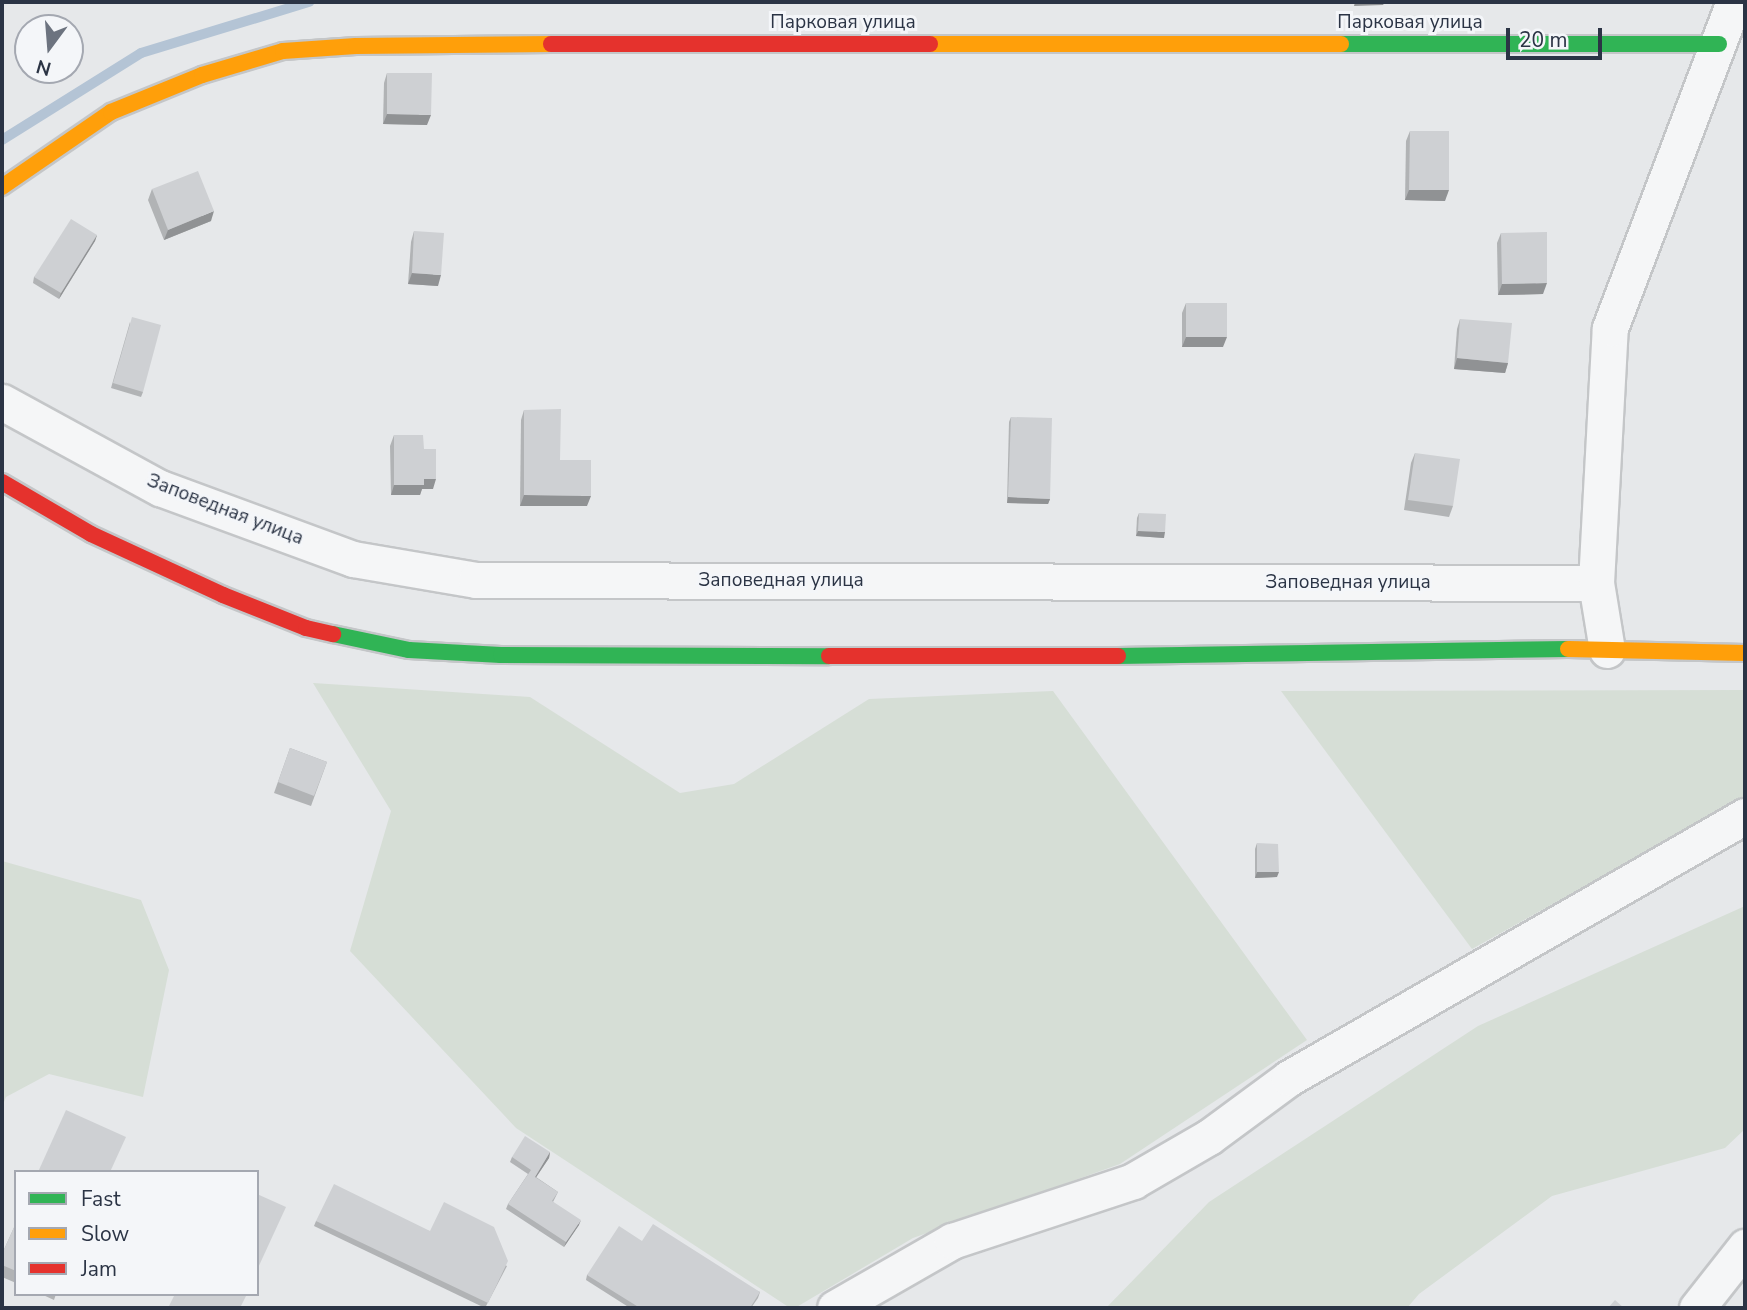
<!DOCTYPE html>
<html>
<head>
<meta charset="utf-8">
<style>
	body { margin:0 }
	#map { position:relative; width:1747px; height:1310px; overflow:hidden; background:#e6e8ea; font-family:"Nunito Sans",sans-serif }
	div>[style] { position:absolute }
	.green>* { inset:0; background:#d6ded6 }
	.stream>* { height:10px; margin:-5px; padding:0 5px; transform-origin:5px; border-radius:5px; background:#b4c4d5 }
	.roads { filter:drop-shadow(2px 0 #c4c6c8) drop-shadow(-2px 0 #c4c6c8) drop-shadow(0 2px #c4c6c8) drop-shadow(0 -2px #c4c6c8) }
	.street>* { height:35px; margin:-17.5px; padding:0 17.5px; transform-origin:17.5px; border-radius:17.5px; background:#f5f6f7 }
	.fast>* { height:16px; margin:-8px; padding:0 8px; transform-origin:8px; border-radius:8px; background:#30b455 }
	.slow>* { height:16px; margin:-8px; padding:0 8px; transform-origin:8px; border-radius:8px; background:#ff9f0a }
	.jam>* { height:16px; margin:-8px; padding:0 8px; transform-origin:8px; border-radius:8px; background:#e5322d }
	.wall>* { inset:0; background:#b1b3b5 }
	.shaded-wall>* { inset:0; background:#909294 }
	.building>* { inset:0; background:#ced0d3 }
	span { translate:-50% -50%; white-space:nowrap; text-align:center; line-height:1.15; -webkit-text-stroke:6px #f4f6f9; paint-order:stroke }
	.street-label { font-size:19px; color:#2b3445 }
	.frame { position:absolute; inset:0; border:4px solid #2b3445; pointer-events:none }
	.legend { position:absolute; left:14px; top:1170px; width:245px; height:126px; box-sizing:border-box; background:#f4f6f9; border:2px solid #a4a8b1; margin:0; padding:9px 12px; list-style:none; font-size:21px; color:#2b3445 }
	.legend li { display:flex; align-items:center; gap:14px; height:35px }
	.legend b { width:35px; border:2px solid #a4a8b1 }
	.north { position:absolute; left:14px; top:14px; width:70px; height:70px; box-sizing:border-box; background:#f4f6f9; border:2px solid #a4a8b1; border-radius:50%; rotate:196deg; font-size:19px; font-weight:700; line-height:28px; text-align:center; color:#2b3445 }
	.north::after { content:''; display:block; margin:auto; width:24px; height:32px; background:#6c737f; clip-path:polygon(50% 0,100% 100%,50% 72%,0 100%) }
	.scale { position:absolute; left:1506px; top:28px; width:96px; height:32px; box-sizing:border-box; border:4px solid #2b3445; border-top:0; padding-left:9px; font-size:21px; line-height:24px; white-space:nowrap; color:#2b3445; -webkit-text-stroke:5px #f4f6f9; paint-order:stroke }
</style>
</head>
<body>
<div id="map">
	<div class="green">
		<i style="clip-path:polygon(313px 683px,530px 697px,680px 793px,734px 784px,869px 699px,1053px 691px,1307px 1040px,1120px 1164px,913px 1238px,795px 1308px,790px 1308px,516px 1128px,350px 951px,391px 811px)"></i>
		<i style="clip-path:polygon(1745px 690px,1745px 797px,1472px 949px,1281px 691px)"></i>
		<i style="clip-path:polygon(2px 861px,141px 900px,169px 970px,143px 1097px,49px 1074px,6px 1097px,2px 1107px)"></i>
		<i style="clip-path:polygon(1745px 906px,1745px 1129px,1725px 1148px,1552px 1196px,1419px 1294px,1407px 1308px,1106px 1308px,1209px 1202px,1478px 1026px)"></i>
	</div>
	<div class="stream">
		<i style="left:2px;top:140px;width:164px;rotate:-32deg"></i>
		<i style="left:141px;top:53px;width:176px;rotate:-16.9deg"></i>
	</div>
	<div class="roads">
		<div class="street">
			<i style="left:2px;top:402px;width:180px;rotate:28.6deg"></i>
			<i style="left:160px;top:488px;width:206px;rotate:20.2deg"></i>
			<i style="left:353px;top:559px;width:125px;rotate:9.7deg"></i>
			<i style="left:476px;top:580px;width:1120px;rotate:0.15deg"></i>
			<i style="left:1607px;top:650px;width:68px;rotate:-99.3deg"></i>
			<i style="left:1596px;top:583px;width:255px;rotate:-86.9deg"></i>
			<i style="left:1610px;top:328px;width:349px;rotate:-69.2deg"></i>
			<i style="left:835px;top:1308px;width:135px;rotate:-29.8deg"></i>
			<i style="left:952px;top:1241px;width:191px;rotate:-18.3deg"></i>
			<i style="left:1133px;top:1181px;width:88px;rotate:-30.1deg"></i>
			<i style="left:1209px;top:1137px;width:99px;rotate:-36.4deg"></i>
			<i style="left:1289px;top:1078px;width:526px;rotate:-29.88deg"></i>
			<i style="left:1697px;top:1308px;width:78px;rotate:-51.8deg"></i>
		</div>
		<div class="fast">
			<i style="left:1341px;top:44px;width:378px"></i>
			<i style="left:333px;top:634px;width:78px;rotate:11.9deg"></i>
			<i style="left:409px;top:650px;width:92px;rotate:3.1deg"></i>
			<i style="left:501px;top:655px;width:328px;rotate:0.2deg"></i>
			<i style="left:1118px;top:656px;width:450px;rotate:-0.9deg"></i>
		</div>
		<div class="slow">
			<i style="left:930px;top:44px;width:411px"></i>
			<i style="left:2px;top:187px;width:132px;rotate:-34.5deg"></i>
			<i style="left:111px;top:112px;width:98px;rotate:-22.1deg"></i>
			<i style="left:202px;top:75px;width:84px;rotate:-16.5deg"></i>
			<i style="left:283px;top:51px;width:73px;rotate:-3.9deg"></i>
			<i style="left:356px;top:46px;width:195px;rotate:-0.6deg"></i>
			<i style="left:1568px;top:649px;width:177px;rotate:1.3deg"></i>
		</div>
		<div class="jam">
			<i style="left:551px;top:44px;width:379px"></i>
			<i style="left:2px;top:482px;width:103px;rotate:30.3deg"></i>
			<i style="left:91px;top:534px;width:145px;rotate:24.8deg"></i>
			<i style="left:223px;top:595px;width:89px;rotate:21.7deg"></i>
			<i style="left:306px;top:628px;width:28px;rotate:13deg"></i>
			<i style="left:829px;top:656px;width:289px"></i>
		</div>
	</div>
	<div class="wall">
		<i style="clip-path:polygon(387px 73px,427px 125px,383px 124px,384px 83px)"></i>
		<i style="clip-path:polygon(1410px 131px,1445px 201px,1405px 200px,1406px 141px)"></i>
		<i style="clip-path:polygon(152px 189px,211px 221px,164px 240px,148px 200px)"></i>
		<i style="clip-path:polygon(414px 231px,438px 286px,408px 284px,411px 242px)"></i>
		<i style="clip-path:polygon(1501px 233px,1543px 294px,1498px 295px,1497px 243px)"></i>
		<i style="clip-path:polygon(97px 235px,95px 241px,59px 299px,33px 283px,34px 277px)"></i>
		<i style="clip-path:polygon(1186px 303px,1223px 347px,1182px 347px,1182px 313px)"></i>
		<i style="clip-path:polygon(1460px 319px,1508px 363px,1505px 373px,1454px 369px,1457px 329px)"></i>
		<i style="clip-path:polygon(130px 322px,143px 392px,141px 397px,111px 388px)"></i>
		<i style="clip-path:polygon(524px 410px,560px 460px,587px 506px,520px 506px,521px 420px)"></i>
		<i style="clip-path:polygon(1011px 417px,1050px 499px,1048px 504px,1007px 503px,1009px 422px)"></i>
		<i style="clip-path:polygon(394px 435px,424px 449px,433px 489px,422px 489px,420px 495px,391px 495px,390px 446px)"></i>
		<i style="clip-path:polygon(1415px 453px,1453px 506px,1449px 517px,1404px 510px,1411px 463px)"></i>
		<i style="clip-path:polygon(1139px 513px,1164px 538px,1136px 536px,1137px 518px)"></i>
		<i style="clip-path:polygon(290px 748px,327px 762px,311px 806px,274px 793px)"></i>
		<i style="clip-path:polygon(1257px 843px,1277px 877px,1255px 878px,1255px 849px)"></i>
		<i style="clip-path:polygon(550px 1152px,549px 1158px,536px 1177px,558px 1192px,553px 1202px,579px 1225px,564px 1247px,506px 1209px,508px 1204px,528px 1174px,510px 1162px,512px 1157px)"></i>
		<i style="clip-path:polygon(316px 1221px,430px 1231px,507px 1266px,485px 1308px,314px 1226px)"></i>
		<i style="clip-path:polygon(16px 1223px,16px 1283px,2px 1277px,2px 1254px)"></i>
		<i style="clip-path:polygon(642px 1241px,760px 1292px,758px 1298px,751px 1308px,630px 1308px,586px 1280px,587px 1275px)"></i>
		<i style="clip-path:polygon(41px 1294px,56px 1294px,54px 1300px)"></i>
	</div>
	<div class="shaded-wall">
		<i style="clip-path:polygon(1267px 2px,1297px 2px,1297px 3px)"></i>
		<i style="clip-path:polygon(1355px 2px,1385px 2px,1383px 5px,1354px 6px)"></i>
		<i style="clip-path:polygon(1442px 2px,1472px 2px,1471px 4px,1442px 4px)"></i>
		<i style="clip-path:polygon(1530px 2px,1560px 2px,1559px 4px,1529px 4px)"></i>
		<i style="clip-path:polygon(1617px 2px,1646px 2px,1646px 4px,1616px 4px)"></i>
		<i style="clip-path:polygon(387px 114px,431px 115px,427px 125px,383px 124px)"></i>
		<i style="clip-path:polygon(1409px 190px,1449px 190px,1445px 201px,1405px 200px)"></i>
		<i style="clip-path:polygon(214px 211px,211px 221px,164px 240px,168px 230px)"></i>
		<i style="clip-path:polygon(97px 235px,95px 241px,59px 299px,61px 293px)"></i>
		<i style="clip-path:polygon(412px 273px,441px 275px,438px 286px,408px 284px)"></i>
		<i style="clip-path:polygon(1547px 283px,1543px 294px,1498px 295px,1502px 284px)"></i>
		<i style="clip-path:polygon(1186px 337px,1227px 337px,1223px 347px,1182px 347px)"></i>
		<i style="clip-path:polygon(1457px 358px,1508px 363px,1505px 373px,1454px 369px)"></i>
		<i style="clip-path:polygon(424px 479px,436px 479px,433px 489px,422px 489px,420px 495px,391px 495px,394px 485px)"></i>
		<i style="clip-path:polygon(524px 495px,591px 496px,587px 506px,520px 506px)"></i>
		<i style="clip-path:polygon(1008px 497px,1050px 499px,1048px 504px,1007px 503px)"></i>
		<i style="clip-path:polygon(1138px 531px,1165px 532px,1164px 538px,1136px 536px)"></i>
		<i style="clip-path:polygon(1257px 872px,1279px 872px,1277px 877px,1255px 878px)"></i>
		<i style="clip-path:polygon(550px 1152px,549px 1158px,533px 1182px,535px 1177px)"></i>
		<i style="clip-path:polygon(581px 1220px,579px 1225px,564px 1247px,566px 1242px)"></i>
	</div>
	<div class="building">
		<i style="clip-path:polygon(387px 73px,432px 73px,431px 115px,387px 114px)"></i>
		<i style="clip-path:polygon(1410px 131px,1449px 131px,1449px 190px,1409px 190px)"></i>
		<i style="clip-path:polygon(198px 171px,214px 211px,168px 230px,152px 189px)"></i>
		<i style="clip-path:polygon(71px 219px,97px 235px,61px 293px,34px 277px)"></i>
		<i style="clip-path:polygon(414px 231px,444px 233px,441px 275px,412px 273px)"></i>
		<i style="clip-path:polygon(1547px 232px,1547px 283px,1502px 284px,1501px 233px)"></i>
		<i style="clip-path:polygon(1186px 303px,1227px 303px,1227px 337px,1186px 337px)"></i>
		<i style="clip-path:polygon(132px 317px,161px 325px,143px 392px,113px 383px)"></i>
		<i style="clip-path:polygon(1460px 319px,1512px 323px,1508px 363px,1457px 358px)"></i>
		<i style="clip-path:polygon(561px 409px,560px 460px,591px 460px,591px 496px,524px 495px,524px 410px)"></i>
		<i style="clip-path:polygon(1011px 417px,1052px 418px,1050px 499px,1008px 497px)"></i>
		<i style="clip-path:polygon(394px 435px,423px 435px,424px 449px,436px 449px,436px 479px,424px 479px,424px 485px,394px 485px)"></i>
		<i style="clip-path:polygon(1415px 453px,1460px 459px,1453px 506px,1408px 500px)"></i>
		<i style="clip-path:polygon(1139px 513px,1166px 514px,1165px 532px,1138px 531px)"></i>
		<i style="clip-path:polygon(290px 748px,327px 762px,314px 796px,278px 782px)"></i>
		<i style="clip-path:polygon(1257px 843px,1278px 844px,1279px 872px,1257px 872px)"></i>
		<i style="clip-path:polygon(66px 1110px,126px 1137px,110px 1172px,38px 1172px)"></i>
		<i style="clip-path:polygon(525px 1136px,550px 1152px,535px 1177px,558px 1192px,552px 1201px,581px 1220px,566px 1242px,508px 1204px,531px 1170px,512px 1157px)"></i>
		<i style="clip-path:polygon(334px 1184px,430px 1231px,444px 1202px,494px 1227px,508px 1261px,488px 1303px,316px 1221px)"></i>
		<i style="clip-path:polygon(257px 1194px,286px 1207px,257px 1270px)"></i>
		<i style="clip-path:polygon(16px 1223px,16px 1271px,2px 1265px,2px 1254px)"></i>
		<i style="clip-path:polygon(653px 1224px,760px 1292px,750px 1308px,640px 1308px,587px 1275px,619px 1226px,642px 1241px)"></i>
		<i style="clip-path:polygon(175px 1294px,247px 1294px,240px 1308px,168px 1308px)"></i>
		<i style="clip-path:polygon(1615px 1300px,1624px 1308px,1608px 1308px)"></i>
	</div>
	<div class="street-label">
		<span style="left:843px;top:23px">Парковая улица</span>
		<span style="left:1410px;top:23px">Парковая улица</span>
		<span style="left:225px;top:510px;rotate:21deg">Заповедная улица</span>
		<span style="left:781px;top:581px">Заповедная улица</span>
		<span style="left:1348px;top:583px">Заповедная улица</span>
	</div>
	<div class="frame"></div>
	<ul class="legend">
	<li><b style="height:9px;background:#30b455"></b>Fast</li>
	<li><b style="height:9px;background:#ff9f0a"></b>Slow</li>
	<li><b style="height:9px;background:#e5322d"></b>Jam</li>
	</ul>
	<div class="north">N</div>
	<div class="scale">20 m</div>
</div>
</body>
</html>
